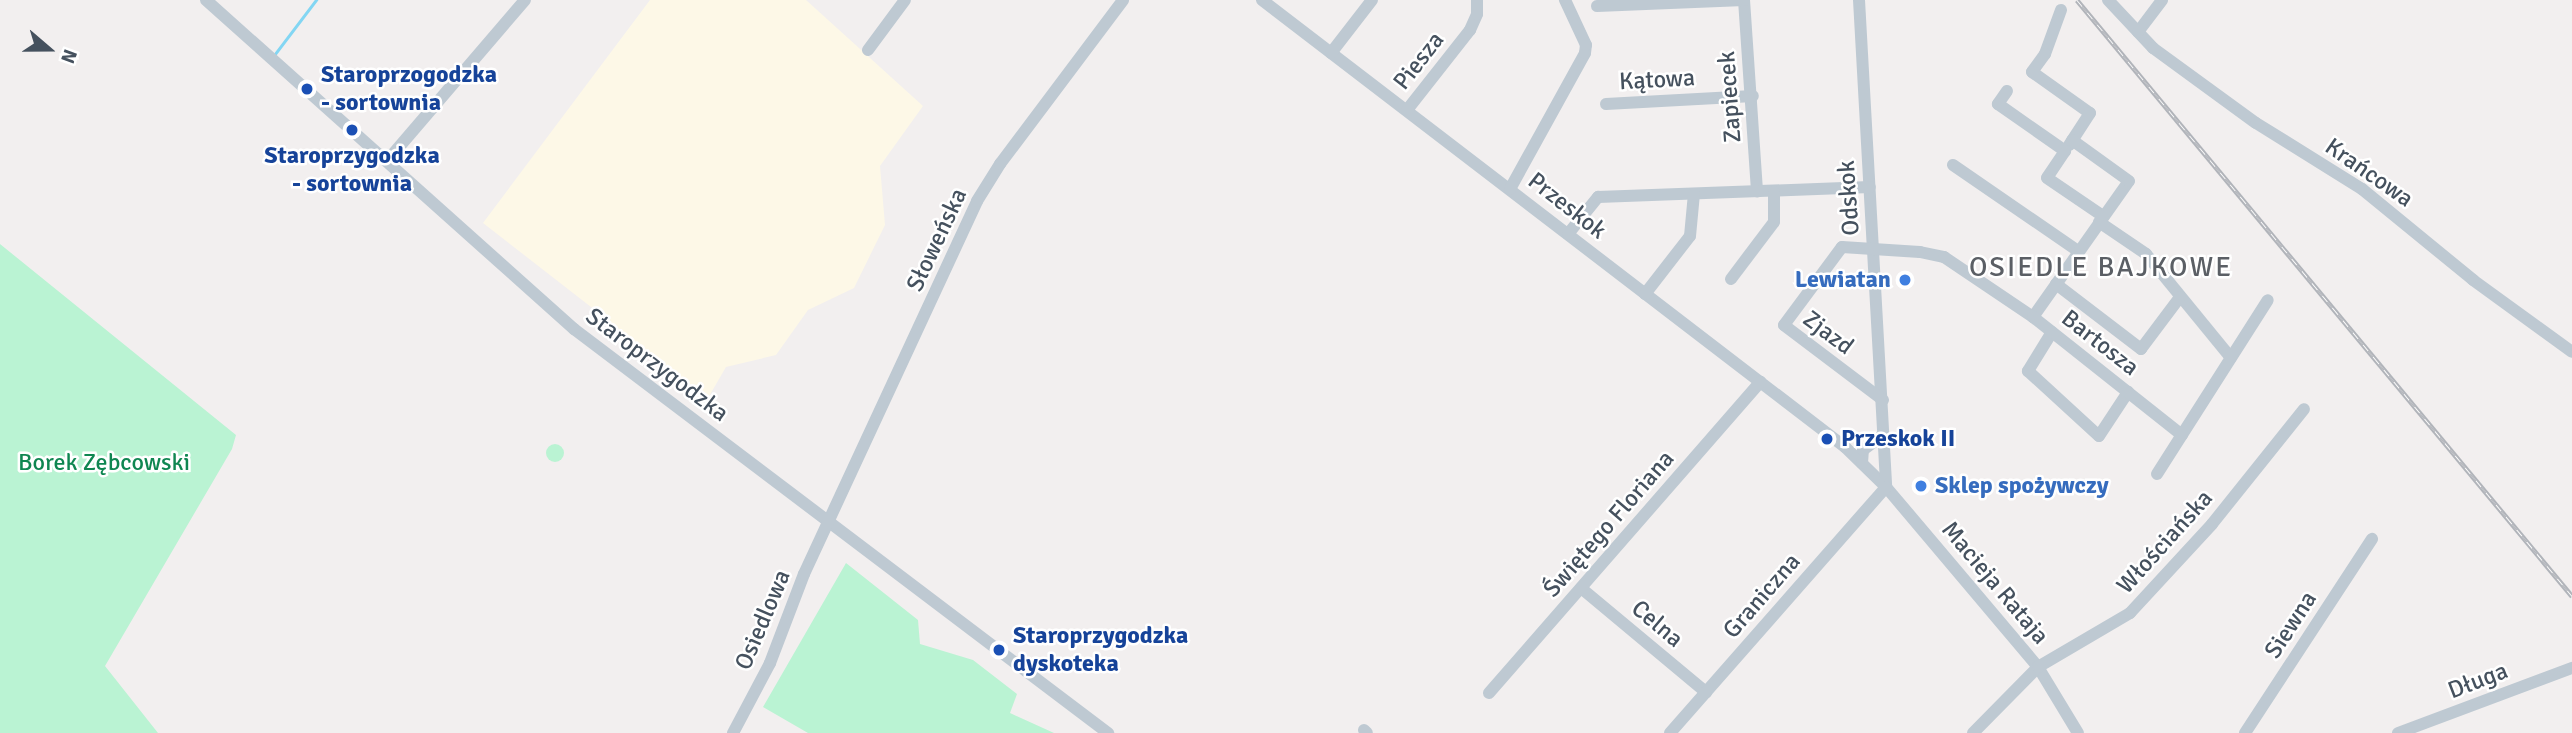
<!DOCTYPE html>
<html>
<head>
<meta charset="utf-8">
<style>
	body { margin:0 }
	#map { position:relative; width:2572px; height:733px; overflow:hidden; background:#f2efef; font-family:Signika,sans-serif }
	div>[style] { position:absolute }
	.commercial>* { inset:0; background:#fdf8e7 }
	.green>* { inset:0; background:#baf3d3 }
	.round { border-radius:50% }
	.stream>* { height:2.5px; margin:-1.25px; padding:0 1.25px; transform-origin:1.25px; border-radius:1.25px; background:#83d6f3 }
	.minor>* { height:12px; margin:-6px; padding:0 6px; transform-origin:6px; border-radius:6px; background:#bec9d2 }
	.rail>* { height:5px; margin-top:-2.5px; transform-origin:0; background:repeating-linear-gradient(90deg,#fff 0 8px,#b1b4ba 0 16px); box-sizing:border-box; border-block:2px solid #b1b4ba }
	.dots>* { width:19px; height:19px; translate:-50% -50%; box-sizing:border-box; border:4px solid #fff; border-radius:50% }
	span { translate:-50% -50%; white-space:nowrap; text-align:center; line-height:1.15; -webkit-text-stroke:5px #fff; paint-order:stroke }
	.street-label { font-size:24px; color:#45515e }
	.transit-label { font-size:24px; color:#164399; font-weight:700 }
	.left { translate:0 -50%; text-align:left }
	.shop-label { font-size:24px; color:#366cbe; font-weight:700 }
	.right { translate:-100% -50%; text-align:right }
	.park-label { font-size:24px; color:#0f8651 }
	.quarter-label { font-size:28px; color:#5b5f65; letter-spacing:2px }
	.north { position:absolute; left:14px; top:14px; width:70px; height:70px; -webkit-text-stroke:5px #fff; paint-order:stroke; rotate:110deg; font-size:19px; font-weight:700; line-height:28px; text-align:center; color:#45515e }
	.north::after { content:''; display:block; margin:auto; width:24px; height:32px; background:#45515e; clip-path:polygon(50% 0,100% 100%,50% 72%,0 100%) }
</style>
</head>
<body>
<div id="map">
	<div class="commercial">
		<i style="clip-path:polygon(650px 0,806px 0,923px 106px,880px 166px,885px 225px,854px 288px,808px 310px,776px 355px,726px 367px,708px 398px,483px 223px)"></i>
	</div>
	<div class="green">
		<i style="clip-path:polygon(0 244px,236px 435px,232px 449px,105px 666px,158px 733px,0 733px)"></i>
		<i class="round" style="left:546px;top:444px;width:18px;height:18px"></i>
		<i style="clip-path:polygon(846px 563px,918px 620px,920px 644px,973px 660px,1017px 694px,1010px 713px,1054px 733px,808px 733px,763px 707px)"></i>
	</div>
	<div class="stream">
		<i style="left:275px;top:54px;width:68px;rotate:-52.8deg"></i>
	</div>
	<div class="minor">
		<i style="left:206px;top:0;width:494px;rotate:41.8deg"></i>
		<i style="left:574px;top:329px;width:670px;rotate:37.11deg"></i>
		<i style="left:1262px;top:0;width:735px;rotate:37.48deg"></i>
		<i style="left:1845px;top:447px;width:57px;rotate:44.3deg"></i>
		<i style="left:1886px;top:487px;width:236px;rotate:49.8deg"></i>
		<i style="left:2038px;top:667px;width:77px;rotate:58.8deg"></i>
		<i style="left:1744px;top:0;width:192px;rotate:86.1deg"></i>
		<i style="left:1859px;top:0;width:488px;rotate:86.8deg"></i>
		<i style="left:2108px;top:0;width:66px;rotate:46.8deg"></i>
		<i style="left:2153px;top:48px;width:127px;rotate:36.1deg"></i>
		<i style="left:2256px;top:123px;width:125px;rotate:31.9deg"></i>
		<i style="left:2362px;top:189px;width:144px;rotate:39.3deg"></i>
		<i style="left:2473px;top:280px;width:122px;rotate:36deg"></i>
		<i style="left:1597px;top:6px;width:147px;rotate:-2.3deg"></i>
		<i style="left:2061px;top:10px;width:47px;rotate:110deg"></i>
		<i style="left:2045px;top:54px;width:22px;rotate:126deg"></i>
		<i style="left:2032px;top:72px;width:71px;rotate:35.3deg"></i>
		<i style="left:2090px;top:113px;width:38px;rotate:123deg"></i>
		<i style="left:2138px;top:32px;width:40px;rotate:-53deg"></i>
		<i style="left:868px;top:50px;width:62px;rotate:-53.5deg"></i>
		<i style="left:1331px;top:53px;width:67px;rotate:-52.3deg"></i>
		<i style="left:2007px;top:91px;width:16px;rotate:125deg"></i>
		<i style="left:1998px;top:104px;width:82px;rotate:35deg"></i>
		<i style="left:2065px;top:151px;width:32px;rotate:124deg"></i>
		<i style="left:2047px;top:178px;width:68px;rotate:34.2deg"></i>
		<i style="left:1606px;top:104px;width:147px;rotate:-3.1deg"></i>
		<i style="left:1407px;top:110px;width:102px;rotate:-51.8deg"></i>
		<i style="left:1470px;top:30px;width:17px;rotate:-66deg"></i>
		<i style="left:1477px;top:14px;width:14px;rotate:-90deg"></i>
		<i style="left:387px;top:161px;width:212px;rotate:-49.4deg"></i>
		<i style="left:1953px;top:165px;width:152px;rotate:34.5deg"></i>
		<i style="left:1510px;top:189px;width:155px;rotate:-61.1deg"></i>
		<i style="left:1585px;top:53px;width:8px;rotate:-83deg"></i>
		<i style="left:1586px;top:45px;width:50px;rotate:-115deg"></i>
		<i style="left:2099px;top:222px;width:57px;rotate:34.2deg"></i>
		<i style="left:2146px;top:254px;width:134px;rotate:50.7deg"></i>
		<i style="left:1568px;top:234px;width:48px;rotate:-51deg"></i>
		<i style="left:1598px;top:197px;width:272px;rotate:-2.1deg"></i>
		<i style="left:1731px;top:279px;width:71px;rotate:-53deg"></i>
		<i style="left:1774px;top:222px;width:30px;rotate:-90deg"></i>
		<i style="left:2056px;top:284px;width:107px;rotate:37.4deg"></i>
		<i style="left:2141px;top:349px;width:65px;rotate:-53.1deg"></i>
		<i style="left:1645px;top:294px;width:73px;rotate:-52.2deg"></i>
		<i style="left:1690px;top:236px;width:42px;rotate:-84.6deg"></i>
		<i style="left:2033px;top:317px;width:166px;rotate:-54.8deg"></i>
		<i style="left:2129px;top:181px;width:70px;rotate:-144.3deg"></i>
		<i style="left:2052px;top:332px;width:46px;rotate:121.6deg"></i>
		<i style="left:2028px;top:371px;width:96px;rotate:42.5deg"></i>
		<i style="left:2099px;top:436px;width:53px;rotate:-56.6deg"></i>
		<i style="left:1883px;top:400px;width:124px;rotate:-142.9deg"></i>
		<i style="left:1784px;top:325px;width:97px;rotate:-53.4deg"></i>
		<i style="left:1842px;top:247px;width:78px;rotate:3.7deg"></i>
		<i style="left:1920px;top:252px;width:25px;rotate:12deg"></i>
		<i style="left:1944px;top:257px;width:107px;rotate:34deg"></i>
		<i style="left:2033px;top:317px;width:190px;rotate:38.4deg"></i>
		<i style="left:1862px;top:463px;width:13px;rotate:-86deg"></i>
		<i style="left:1863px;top:450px;width:25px;rotate:-37deg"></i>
		<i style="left:2157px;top:474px;width:206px;rotate:-57.5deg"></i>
		<i style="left:1581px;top:588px;width:163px;rotate:39.8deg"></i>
		<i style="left:1489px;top:693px;width:413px;rotate:-48.9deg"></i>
		<i style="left:1364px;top:730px;width:4px;rotate:45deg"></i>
		<i style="left:733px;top:733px;width:79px;rotate:-62.1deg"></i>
		<i style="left:770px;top:663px;width:95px;rotate:-69.1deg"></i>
		<i style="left:804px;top:574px;width:411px;rotate:-65.1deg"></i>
		<i style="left:977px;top:201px;width:44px;rotate:-58.1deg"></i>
		<i style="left:1000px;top:164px;width:205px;rotate:-53.1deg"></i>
		<i style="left:1670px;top:733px;width:327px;rotate:-48.7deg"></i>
		<i style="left:1973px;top:733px;width:93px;rotate:-45.4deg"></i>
		<i style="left:2038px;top:667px;width:107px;rotate:-30.4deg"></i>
		<i style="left:2130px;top:613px;width:121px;rotate:-47.3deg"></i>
		<i style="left:2212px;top:524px;width:147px;rotate:-51.3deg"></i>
		<i style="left:2245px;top:733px;width:232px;rotate:-56.8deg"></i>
		<i style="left:2398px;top:733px;width:186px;rotate:-20.5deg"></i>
	</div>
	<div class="rail">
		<i style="left:2077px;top:0;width:775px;rotate:50.29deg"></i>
	</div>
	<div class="dots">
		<i style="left:307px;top:89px;background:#1a4fb4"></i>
		<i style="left:352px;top:130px;background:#1a4fb4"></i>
		<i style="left:1905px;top:280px;background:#3f7fe0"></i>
		<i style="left:1827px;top:439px;background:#1a4fb4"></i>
		<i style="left:1921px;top:486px;background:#3f7fe0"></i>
		<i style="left:999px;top:650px;background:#1a4fb4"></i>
	</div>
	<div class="street-label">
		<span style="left:1419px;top:61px;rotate:-52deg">Piesza</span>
		<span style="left:1657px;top:80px;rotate:-3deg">Kątowa</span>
		<span style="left:1730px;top:97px;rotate:-94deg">Zapiecek</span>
		<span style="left:2369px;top:173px;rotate:35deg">Krańcowa</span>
		<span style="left:1849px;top:198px;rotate:-94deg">Odskok</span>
		<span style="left:1567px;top:206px;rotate:38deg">Przeskok</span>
		<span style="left:937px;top:240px;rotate:-65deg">Słoweńska</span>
		<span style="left:1828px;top:333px;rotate:37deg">Zjazd</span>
		<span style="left:2100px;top:343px;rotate:38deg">Bartosza</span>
		<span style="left:657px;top:365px;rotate:37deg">Staroprzygodzka</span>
		<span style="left:1609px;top:524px;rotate:-49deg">Świętego Floriana</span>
		<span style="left:2165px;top:542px;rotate:-48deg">Włościańska</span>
		<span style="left:1995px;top:583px;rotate:50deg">Macieja Rataja</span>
		<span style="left:1762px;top:596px;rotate:-49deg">Graniczna</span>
		<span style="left:763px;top:620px;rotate:-67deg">Osiedlowa</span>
		<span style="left:1657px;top:624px;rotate:40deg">Celna</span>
		<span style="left:2291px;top:625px;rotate:-57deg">Siewna</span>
		<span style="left:2478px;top:681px;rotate:-21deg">Długa</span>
	</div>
	<div class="transit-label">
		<span class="left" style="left:321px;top:89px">Staroprzogodzka<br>- sortownia</span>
		<span style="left:352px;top:170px">Staroprzygodzka<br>- sortownia</span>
		<span class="left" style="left:1841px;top:439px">Przeskok II</span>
		<span class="left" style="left:1013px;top:650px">Staroprzygodzka<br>dyskoteka</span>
	</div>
	<div class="shop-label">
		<span class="right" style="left:1891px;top:280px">Lewiatan</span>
		<span class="left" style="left:1935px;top:486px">Sklep spożywczy</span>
	</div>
	<div class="park-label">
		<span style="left:104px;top:463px">Borek Zębcowski</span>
	</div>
	<div class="quarter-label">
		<span style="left:2101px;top:267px">OSIEDLE BAJKOWE</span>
	</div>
	<div class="north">N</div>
</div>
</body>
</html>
